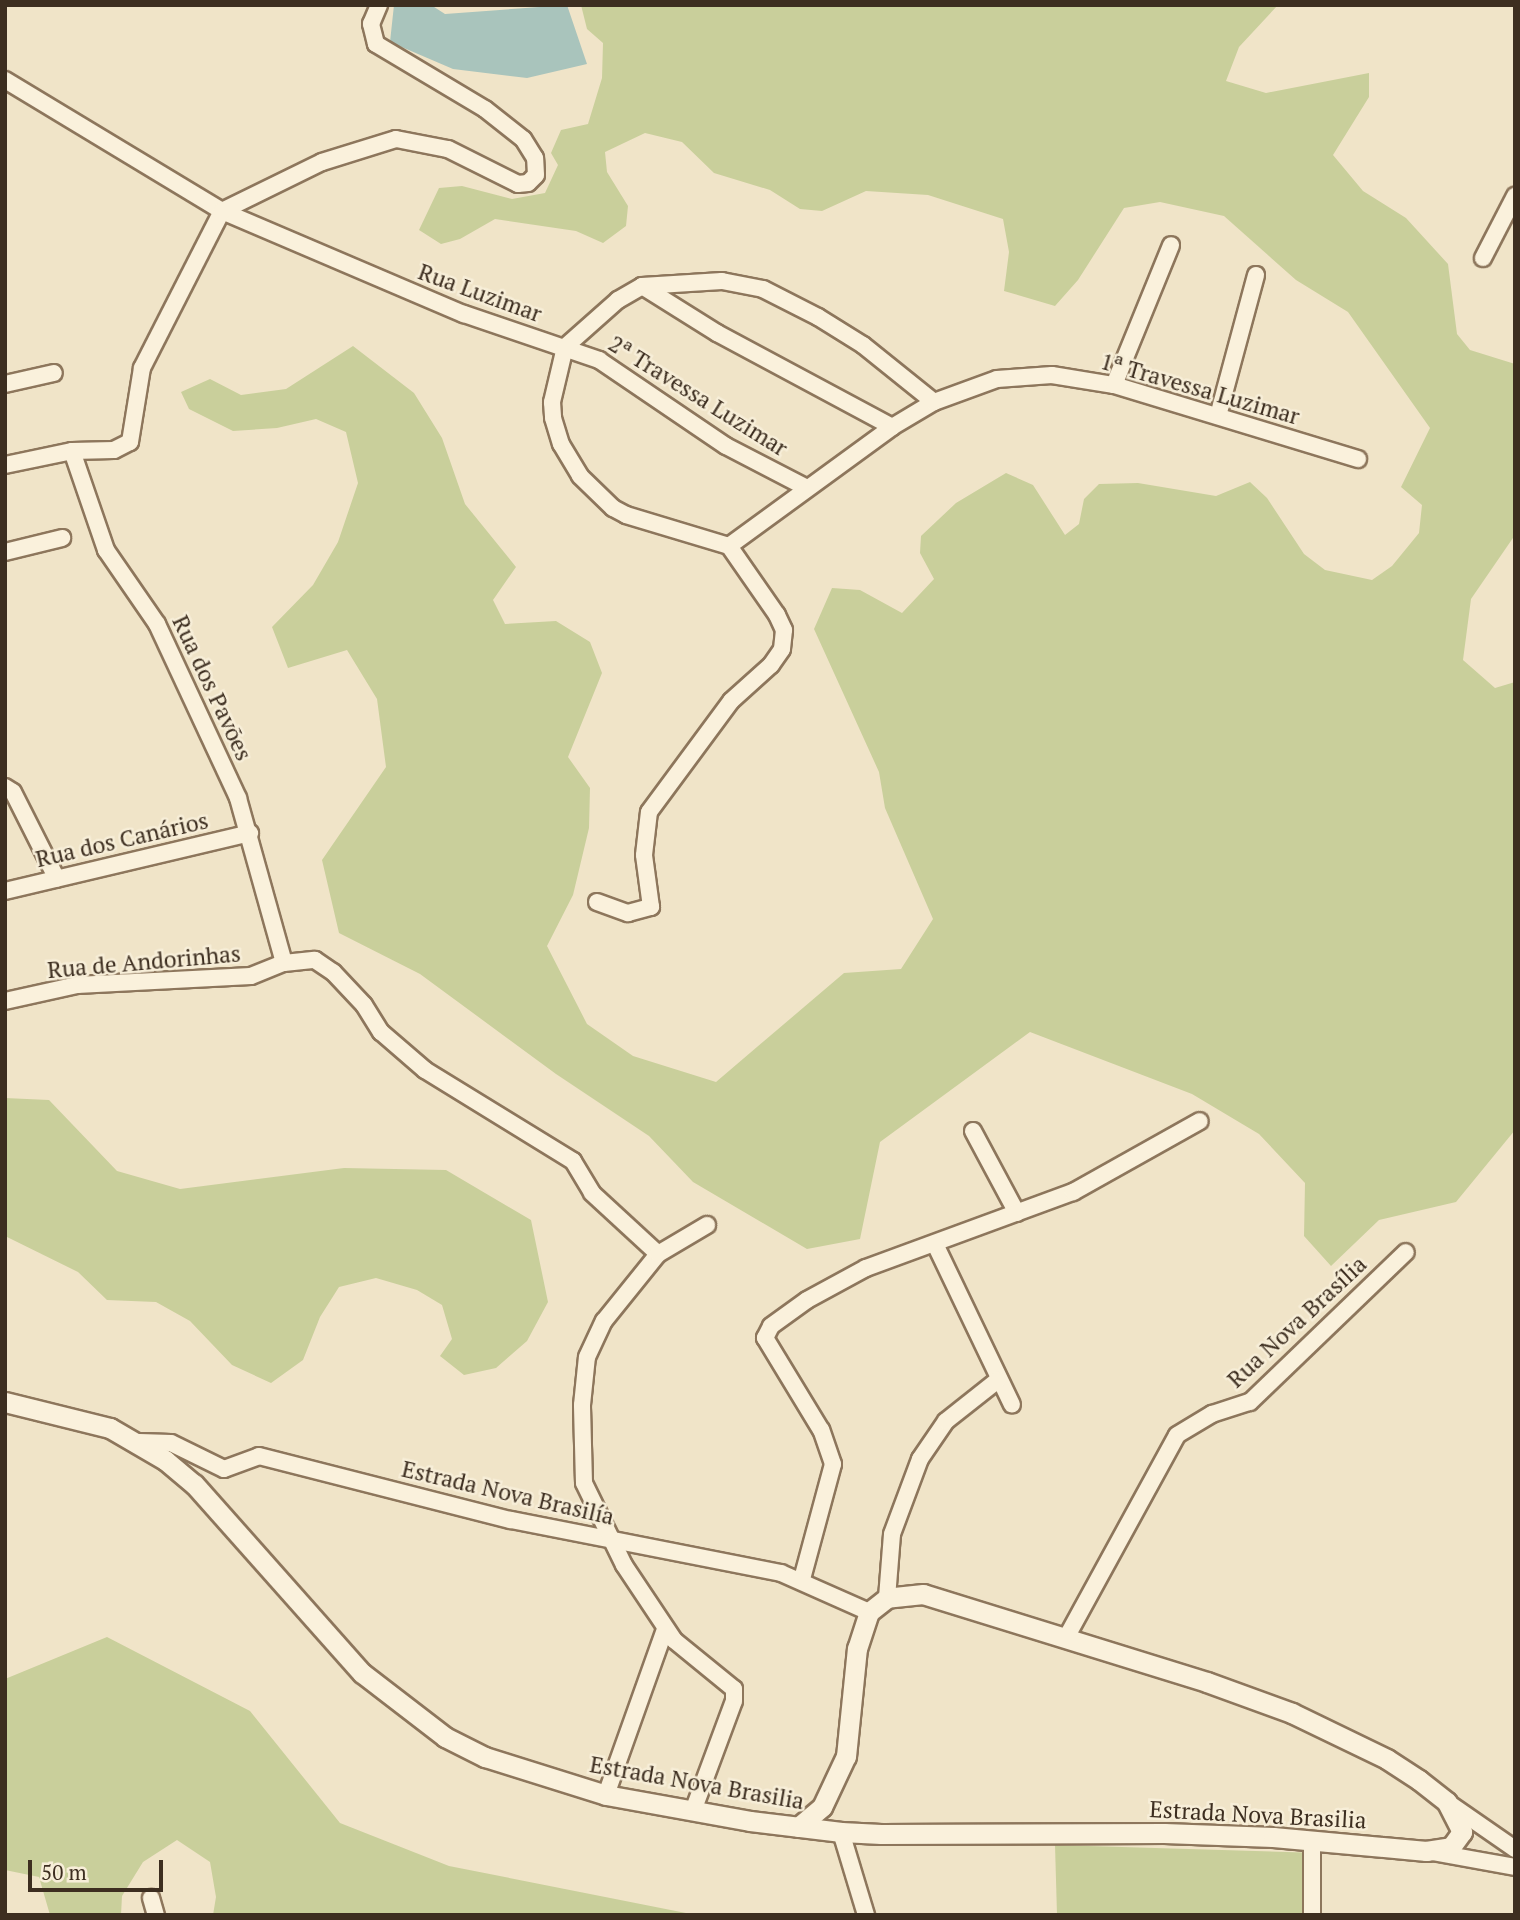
<!DOCTYPE html>
<html>
<head>
<meta charset="utf-8">
<style>
	body { margin:0 }
	#map { position:relative; width:1520px; height:1920px; overflow:hidden; background:#f0e4c8; font-family:"PT Serif",serif }
	div>[style] { position:absolute }
	.green>* { inset:0; background:#c9cf9b }
	.water>* { inset:0; background:#a9c4bc }
	.roads { filter:drop-shadow(2px 0 #8d765c) drop-shadow(-2px 0 #8d765c) drop-shadow(0 2px #8d765c) drop-shadow(0 -2px #8d765c) }
	.minor>* { height:16px; margin:-8px; padding:0 8px; transform-origin:8px; border-radius:8px; background:#faf1dc }
	.tertiary>* { height:19px; margin:-9.5px; padding:0 9.5px; transform-origin:9.5px; border-radius:9.5px; background:#faf1dc }
	span { translate:-50% -50%; white-space:nowrap; text-align:center; line-height:1.15; -webkit-text-stroke:5px #f7eed8; paint-order:stroke }
	.street-label { font-size:23px; color:#3d2e20 }
	.frame { position:absolute; inset:0; border:7px solid #3d2e20; pointer-events:none }
	.scale { position:absolute; left:28px; top:1860px; width:135px; height:32px; box-sizing:border-box; border:4px solid #3d2e20; border-top:0; padding-left:9px; font-size:21px; line-height:24px; white-space:nowrap; color:#3d2e20; -webkit-text-stroke:5px #f7eed8; paint-order:stroke }
</style>
</head>
<body>
<div id="map">
	<div class="green">
		<i style="clip-path:polygon(581px 5px,1278px 5px,1239px 47px,1226px 81px,1266px 93px,1369px 73px,1369px 97px,1333px 155px,1363px 191px,1406px 218px,1448px 264px,1457px 334px,1470px 350px,1515px 364px,1515px 535px,1471px 599px,1463px 660px,1495px 688px,1515px 682px,1515px 1130px,1456px 1202px,1379px 1220px,1331px 1266px,1304px 1236px,1305px 1183px,1259px 1134px,1192px 1094px,1030px 1032px,880px 1142px,860px 1239px,807px 1249px,693px 1182px,649px 1136px,556px 1074px,420px 974px,339px 933px,322px 860px,386px 767px,377px 699px,347px 650px,288px 668px,272px 627px,313px 585px,338px 542px,358px 483px,346px 432px,316px 419px,277px 428px,233px 431px,189px 409px,181px 392px,210px 379px,241px 395px,286px 389px,353px 346px,414px 393px,442px 438px,465px 504px,516px 567px,493px 600px,505px 624px,556px 621px,590px 642px,602px 673px,568px 757px,590px 788px,589px 828px,573px 895px,547px 946px,587px 1024px,633px 1056px,716px 1082px,844px 973px,901px 969px,933px 919px,885px 808px,879px 772px,814px 629px,832px 588px,860px 590px,902px 613px,934px 579px,920px 553px,921px 536px,956px 503px,1006px 473px,1033px 485px,1065px 535px,1079px 524px,1084px 499px,1099px 484px,1138px 483px,1216px 496px,1250px 482px,1267px 498px,1304px 554px,1325px 570px,1372px 580px,1392px 566px,1419px 533px,1422px 505px,1401px 487px,1430px 428px,1348px 312px,1296px 280px,1224px 216px,1160px 202px,1124px 208px,1078px 280px,1055px 306px,1004px 291px,1009px 252px,1003px 219px,928px 195px,866px 191px,822px 211px,800px 209px,770px 190px,714px 173px,682px 142px,645px 133px,605px 152px,607px 172px,628px 206px,626px 226px,603px 243px,576px 231px,495px 219px,460px 239px,441px 244px,419px 230px,439px 188px,462px 186px,512px 199px,545px 193px,558px 165px,551px 153px,561px 130px,588px 124px,602px 78px,603px 43px,587px 29px)"></i>
		<i style="clip-path:polygon(5px 1098px,49px 1100px,117px 1171px,180px 1189px,344px 1168px,446px 1170px,531px 1220px,548px 1302px,527px 1341px,496px 1368px,464px 1375px,440px 1356px,452px 1339px,442px 1305px,417px 1290px,376px 1278px,339px 1287px,320px 1317px,303px 1360px,271px 1383px,232px 1365px,190px 1321px,156px 1302px,107px 1300px,78px 1272px,5px 1236px)"></i>
		<i style="clip-path:polygon(107px 1637px,250px 1711px,340px 1823px,449px 1866px,696px 1915px,213px 1915px,216px 1897px,210px 1862px,177px 1840px,143px 1862px,122px 1896px,121px 1915px,50px 1915px,39px 1877px,5px 1870px,5px 1679px)"></i>
		<i style="clip-path:polygon(1055px 1845px,1321px 1853px,1320px 1915px,1057px 1915px)"></i>
	</div>
	<div class="water">
		<i style="clip-path:polygon(394px 5px,431px 5px,445px 14px,567px 5px,587px 64px,527px 78px,453px 69px,390px 42px)"></i>
	</div>
	<div class="roads">
		<div class="minor">
			<i style="left:5px;top:80px;width:253px;rotate:31.1deg"></i>
			<i style="left:222px;top:211px;width:263px;rotate:23.1deg"></i>
			<i style="left:464px;top:314px;width:143px;rotate:18.8deg"></i>
			<i style="left:599px;top:360px;width:153px;rotate:34.1deg"></i>
			<i style="left:726px;top:446px;width:91px;rotate:27.4deg"></i>
			<i style="left:1483px;top:258px;width:70px;rotate:-62.7deg"></i>
			<i style="left:642px;top:286px;width:89px;rotate:32.1deg"></i>
			<i style="left:717px;top:333px;width:199px;rotate:28.2deg"></i>
			<i style="left:565px;top:347px;width:57px;rotate:103.3deg"></i>
			<i style="left:552px;top:402px;width:16px;rotate:86deg"></i>
			<i style="left:553px;top:418px;width:27px;rotate:73deg"></i>
			<i style="left:561px;top:444px;width:37px;rotate:59deg"></i>
			<i style="left:580px;top:476px;width:46px;rotate:44.1deg"></i>
			<i style="left:613px;top:508px;width:15px;rotate:28deg"></i>
			<i style="left:626px;top:515px;width:108px;rotate:16.8deg"></i>
			<i style="left:729px;top:546px;width:202px;rotate:-36.1deg"></i>
			<i style="left:892px;top:427px;width:49px;rotate:-30.8deg"></i>
			<i style="left:934px;top:402px;width:67px;rotate:-20.1deg"></i>
			<i style="left:997px;top:379px;width:55px;rotate:-4.2deg"></i>
			<i style="left:1052px;top:375px;width:63px;rotate:9.2deg"></i>
			<i style="left:1114px;top:385px;width:255px;rotate:16.9deg"></i>
			<i style="left:565px;top:347px;width:71px;rotate:-41.6deg"></i>
			<i style="left:618px;top:300px;width:28px;rotate:-30deg"></i>
			<i style="left:642px;top:286px;width:80px;rotate:-3.6deg"></i>
			<i style="left:722px;top:281px;width:42px;rotate:11deg"></i>
			<i style="left:763px;top:289px;width:62px;rotate:27deg"></i>
			<i style="left:818px;top:317px;width:53px;rotate:31.9deg"></i>
			<i style="left:863px;top:345px;width:91px;rotate:38.8deg"></i>
			<i style="left:5px;top:384px;width:50px;rotate:-12.7deg"></i>
			<i style="left:1114px;top:385px;width:151px;rotate:-67.8deg"></i>
			<i style="left:1218px;top:416px;width:146px;rotate:-74.9deg"></i>
			<i style="left:72px;top:451px;width:42px;rotate:-1.4deg"></i>
			<i style="left:114px;top:450px;width:18px;rotate:-27deg"></i>
			<i style="left:130px;top:442px;width:75px;rotate:-80.8deg"></i>
			<i style="left:142px;top:368px;width:176px;rotate:-63deg"></i>
			<i style="left:222px;top:211px;width:111px;rotate:-26.1deg"></i>
			<i style="left:322px;top:162px;width:77px;rotate:-17.3deg"></i>
			<i style="left:396px;top:139px;width:53px;rotate:10.9deg"></i>
			<i style="left:448px;top:149px;width:78px;rotate:26.6deg"></i>
			<i style="left:518px;top:184px;width:10px;rotate:-6deg"></i>
			<i style="left:528px;top:183px;width:11px;rotate:-45deg"></i>
			<i style="left:536px;top:175px;width:17px;rotate:-93deg"></i>
			<i style="left:535px;top:158px;width:22px;rotate:-122deg"></i>
			<i style="left:523px;top:139px;width:48px;rotate:-141.7deg"></i>
			<i style="left:485px;top:109px;width:127px;rotate:-149.2deg"></i>
			<i style="left:376px;top:44px;width:21px;rotate:-104deg"></i>
			<i style="left:371px;top:24px;width:21px;rotate:-67deg"></i>
			<i style="left:5px;top:465px;width:68px;rotate:-11.8deg"></i>
			<i style="left:72px;top:451px;width:105px;rotate:71deg"></i>
			<i style="left:106px;top:550px;width:90px;rotate:55.4deg"></i>
			<i style="left:157px;top:624px;width:192px;rotate:65deg"></i>
			<i style="left:238px;top:798px;width:171px;rotate:74.4deg"></i>
			<i style="left:5px;top:552px;width:59px;rotate:-13.8deg"></i>
			<i style="left:5px;top:787px;width:9px;rotate:32deg"></i>
			<i style="left:13px;top:792px;width:97px;rotate:63.2deg"></i>
			<i style="left:5px;top:891px;width:252px;rotate:-13.3deg"></i>
			<i style="left:597px;top:902px;width:33px;rotate:20deg"></i>
			<i style="left:628px;top:913px;width:24px;rotate:-15deg"></i>
			<i style="left:651px;top:907px;width:52px;rotate:-97.7deg"></i>
			<i style="left:644px;top:855px;width:43px;rotate:-83.4deg"></i>
			<i style="left:649px;top:812px;width:138px;rotate:-53.5deg"></i>
			<i style="left:731px;top:701px;width:54px;rotate:-42deg"></i>
			<i style="left:771px;top:665px;width:19px;rotate:-55deg"></i>
			<i style="left:782px;top:649px;width:19px;rotate:-84deg"></i>
			<i style="left:784px;top:630px;width:17px;rotate:-115deg"></i>
			<i style="left:777px;top:615px;width:84px;rotate:-124.8deg"></i>
			<i style="left:5px;top:1001px;width:74px;rotate:-12.5deg"></i>
			<i style="left:77px;top:985px;width:174px;rotate:-3deg"></i>
			<i style="left:251px;top:976px;width:35px;rotate:-22deg"></i>
			<i style="left:284px;top:963px;width:31px;rotate:-6deg"></i>
			<i style="left:315px;top:960px;width:22px;rotate:34deg"></i>
			<i style="left:333px;top:972px;width:45px;rotate:46.8deg"></i>
			<i style="left:364px;top:1005px;width:32px;rotate:58deg"></i>
			<i style="left:381px;top:1032px;width:58px;rotate:40.8deg"></i>
			<i style="left:425px;top:1070px;width:174px;rotate:31.6deg"></i>
			<i style="left:573px;top:1161px;width:37px;rotate:59deg"></i>
			<i style="left:592px;top:1193px;width:90px;rotate:42.7deg"></i>
			<i style="left:973px;top:1131px;width:93px;rotate:61.8deg"></i>
			<i style="left:935px;top:1244px;width:178px;rotate:64.4deg"></i>
			<i style="left:139px;top:1442px;width:32px;rotate:2deg"></i>
			<i style="left:171px;top:1443px;width:59px;rotate:26.1deg"></i>
			<i style="left:224px;top:1469px;width:37px;rotate:-20deg"></i>
			<i style="left:259px;top:1456px;width:260px;rotate:14.3deg"></i>
			<i style="left:511px;top:1520px;width:275px;rotate:11.1deg"></i>
			<i style="left:781px;top:1573px;width:96px;rotate:23.9deg"></i>
			<i style="left:802px;top:1579px;width:119px;rotate:-74.9deg"></i>
			<i style="left:833px;top:1464px;width:36px;rotate:-109deg"></i>
			<i style="left:821px;top:1430px;width:108px;rotate:-121.3deg"></i>
			<i style="left:765px;top:1338px;width:13px;rotate:-63deg"></i>
			<i style="left:771px;top:1326px;width:44px;rotate:-35.8deg"></i>
			<i style="left:807px;top:1300px;width:67px;rotate:-28.5deg"></i>
			<i style="left:866px;top:1268px;width:221px;rotate:-20.2deg"></i>
			<i style="left:1073px;top:1192px;width:145px;rotate:-29.2deg"></i>
			<i style="left:887px;top:1598px;width:64px;rotate:-85.5deg"></i>
			<i style="left:892px;top:1534px;width:80px;rotate:-69.5deg"></i>
			<i style="left:920px;top:1459px;width:46px;rotate:-55.6deg"></i>
			<i style="left:946px;top:1421px;width:66px;rotate:-38.3deg"></i>
			<i style="left:1066px;top:1638px;width:231px;rotate:-61.3deg"></i>
			<i style="left:1177px;top:1435px;width:41px;rotate:-31deg"></i>
			<i style="left:1212px;top:1414px;width:40px;rotate:-18deg"></i>
			<i style="left:1250px;top:1402px;width:216px;rotate:-43.9deg"></i>
			<i style="left:606px;top:1795px;width:176px;rotate:-70.4deg"></i>
			<i style="left:1447px;top:1802px;width:83px;rotate:34.7deg"></i>
			<i style="left:693px;top:1811px;width:117px;rotate:-69.6deg"></i>
			<i style="left:734px;top:1701px;width:12px;rotate:-90deg"></i>
			<i style="left:734px;top:1689px;width:77px;rotate:-140.8deg"></i>
			<i style="left:674px;top:1640px;width:90px;rotate:-123.7deg"></i>
			<i style="left:624px;top:1565px;width:91px;rotate:-116deg"></i>
			<i style="left:584px;top:1483px;width:78px;rotate:-91.5deg"></i>
			<i style="left:582px;top:1405px;width:48px;rotate:-84.1deg"></i>
			<i style="left:587px;top:1357px;width:40px;rotate:-65deg"></i>
			<i style="left:604px;top:1321px;width:86px;rotate:-51.1deg"></i>
			<i style="left:658px;top:1254px;width:57px;rotate:-30.6deg"></i>
			<i style="left:841px;top:1832px;width:87px;rotate:73.2deg"></i>
			<i style="left:1312px;top:1840px;width:75px;rotate:90deg"></i>
			<i style="left:1432px;top:1852px;width:84px;rotate:10.2deg"></i>
			<i style="left:151px;top:1898px;width:18px;rotate:74deg"></i>
		</div>
		<div class="tertiary">
			<i style="left:5px;top:1402px;width:108px;rotate:13.9deg"></i>
			<i style="left:110px;top:1428px;width:64px;rotate:30.2deg"></i>
			<i style="left:165px;top:1460px;width:38px;rotate:40deg"></i>
			<i style="left:194px;top:1484px;width:253px;rotate:48.4deg"></i>
			<i style="left:362px;top:1673px;width:105px;rotate:37.6deg"></i>
			<i style="left:445px;top:1737px;width:45px;rotate:26.6deg"></i>
			<i style="left:485px;top:1757px;width:127px;rotate:17.4deg"></i>
			<i style="left:606px;top:1795px;width:146px;rotate:10.2deg"></i>
			<i style="left:750px;top:1821px;width:92px;rotate:6.9deg"></i>
			<i style="left:841px;top:1832px;width:40px;rotate:2.9deg"></i>
			<i style="left:881px;top:1834px;width:283px;rotate:-0.2deg"></i>
			<i style="left:1164px;top:1833px;width:109px;rotate:2.1deg"></i>
			<i style="left:1273px;top:1837px;width:154px;rotate:5.2deg"></i>
			<i style="left:1426px;top:1851px;width:25px;rotate:-9deg"></i>
			<i style="left:1451px;top:1847px;width:19px;rotate:-54deg"></i>
			<i style="left:1462px;top:1832px;width:34px;rotate:-117deg"></i>
			<i style="left:1447px;top:1802px;width:36px;rotate:-142deg"></i>
			<i style="left:1419px;top:1780px;width:38px;rotate:-147deg"></i>
			<i style="left:1387px;top:1759px;width:106px;rotate:-154.2deg"></i>
			<i style="left:1292px;top:1713px;width:90px;rotate:-160deg"></i>
			<i style="left:1207px;top:1682px;width:297px;rotate:-162.8deg"></i>
			<i style="left:923px;top:1594px;width:36px;rotate:174deg"></i>
			<i style="left:887px;top:1598px;width:23px;rotate:142deg"></i>
			<i style="left:869px;top:1612px;width:38px;rotate:108deg"></i>
			<i style="left:857px;top:1648px;width:109px;rotate:95.8deg"></i>
			<i style="left:846px;top:1756px;width:56px;rotate:115.2deg"></i>
			<i style="left:822px;top:1807px;width:31px;rotate:140deg"></i>
		</div>
	</div>
	<div class="street-label">
		<span style="left:480px;top:293px;rotate:20deg">Rua Luzimar</span>
		<span style="left:1200px;top:389px;rotate:16deg">1ª Travessa Luzimar</span>
		<span style="left:698px;top:396px;rotate:32deg">2ª Travessa Luzimar</span>
		<span style="left:212px;top:688px;rotate:65deg">Rua dos Pavões</span>
		<span style="left:122px;top:840px;rotate:-13deg">Rua dos Canários</span>
		<span style="left:144px;top:962px;rotate:-5deg">Rua de Andorinhas</span>
		<span style="left:1297px;top:1322px;rotate:-43deg">Rua Nova Brasília</span>
		<span style="left:508px;top:1493px;rotate:13deg">Estrada Nova Brasilía</span>
		<span style="left:697px;top:1783px;rotate:10deg">Estrada Nova Brasilia</span>
		<span style="left:1258px;top:1815px;rotate:3deg">Estrada Nova Brasilia</span>
	</div>
	<div class="frame"></div>
	<div class="scale">50 m</div>
</div>
</body>
</html>
